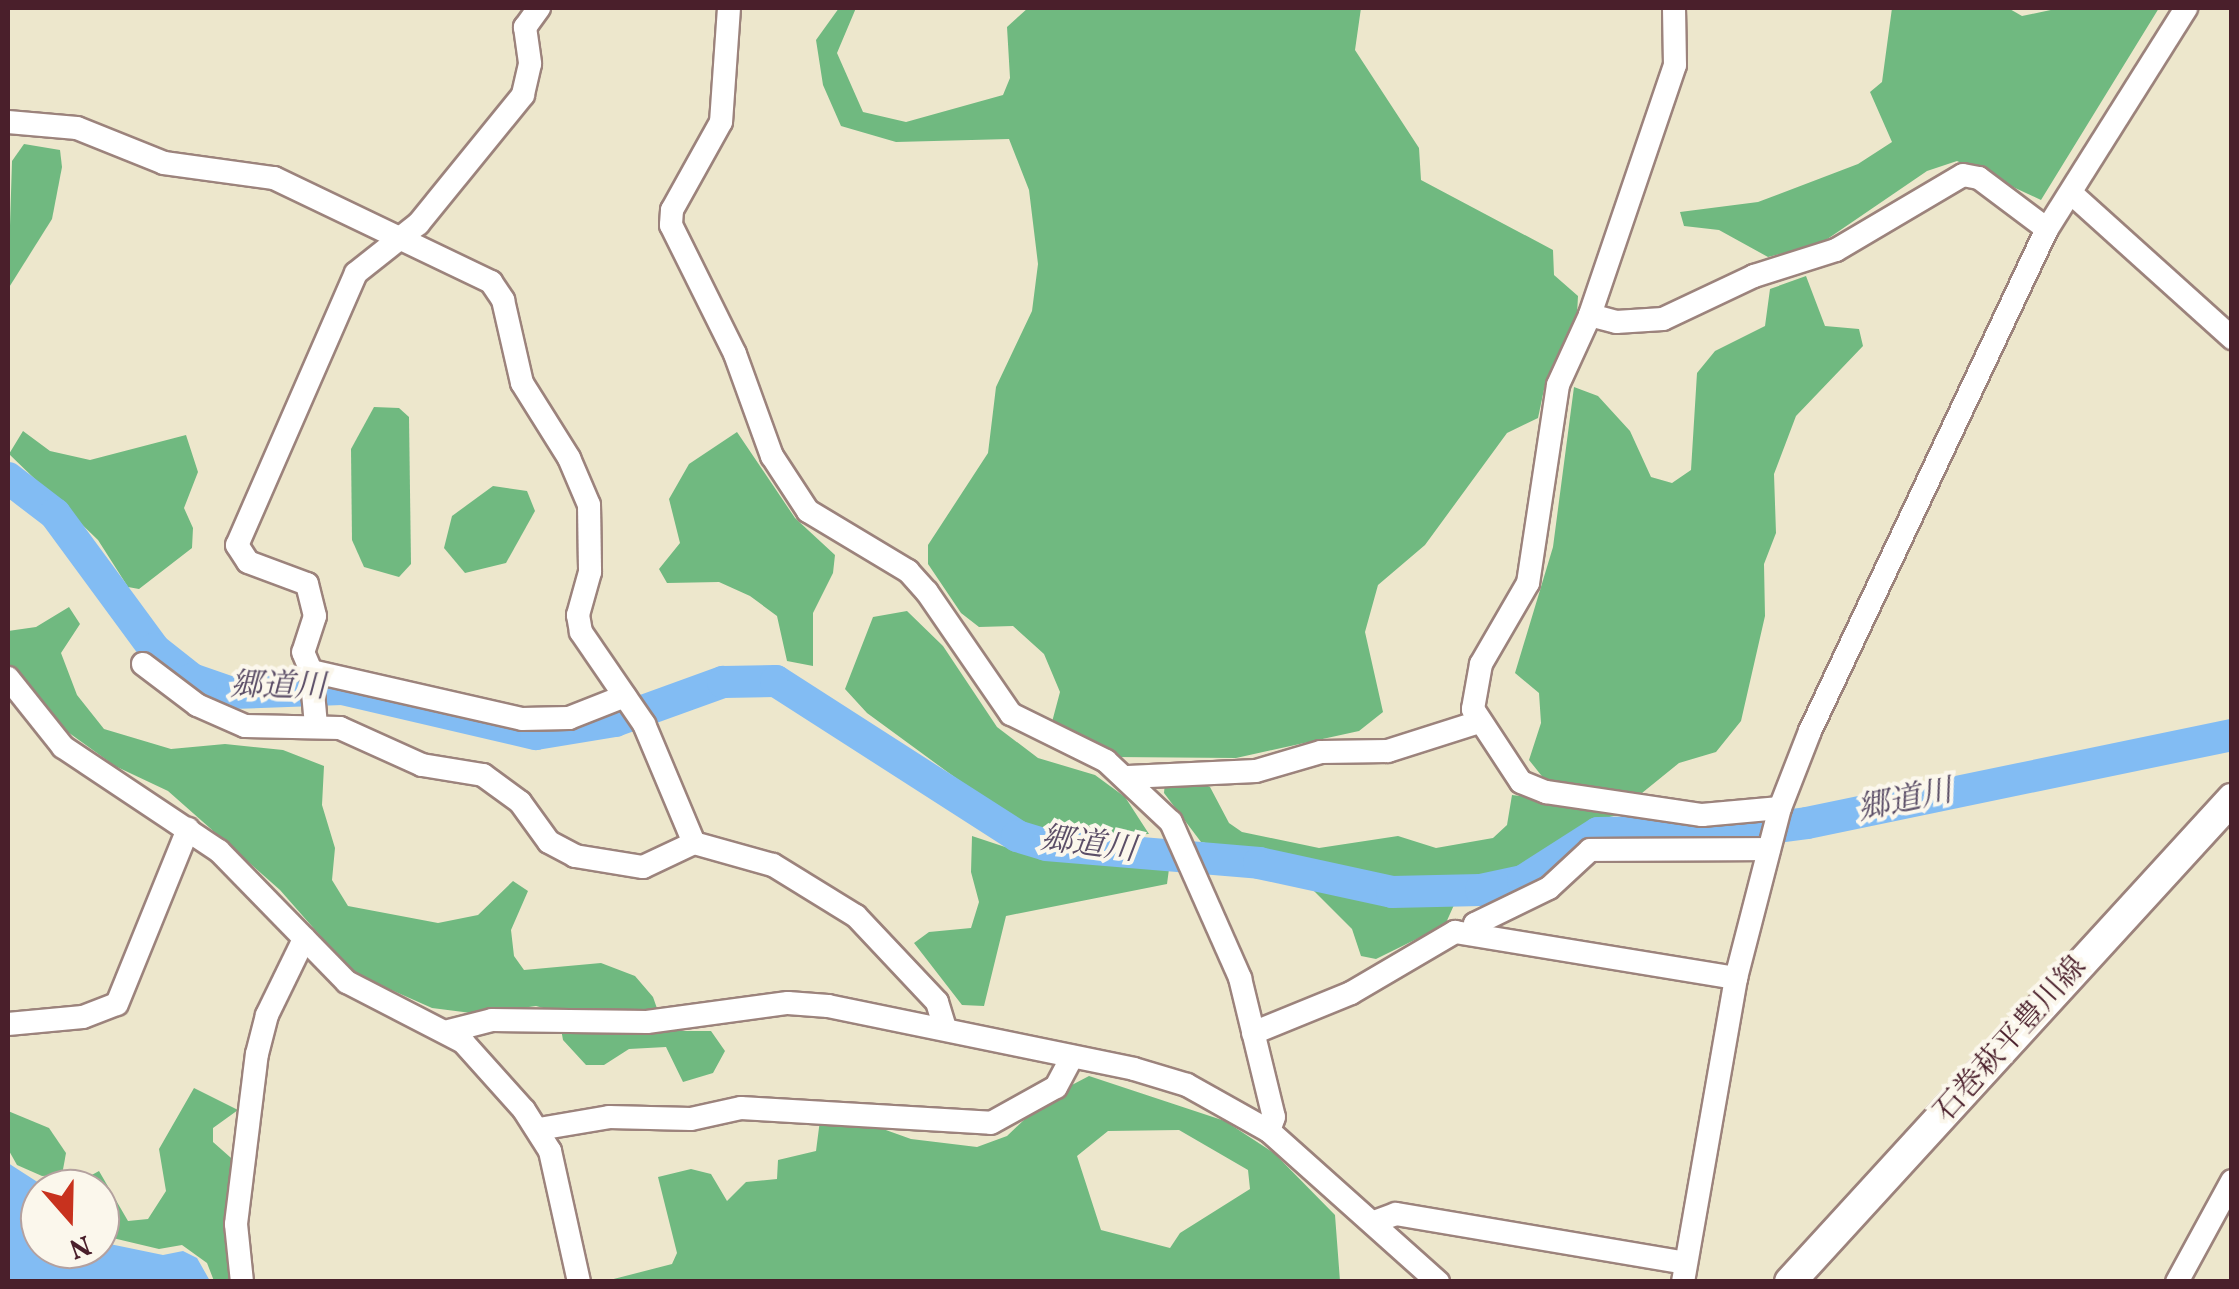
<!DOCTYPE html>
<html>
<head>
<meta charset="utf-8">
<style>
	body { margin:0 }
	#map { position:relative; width:2239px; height:1289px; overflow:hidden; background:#ede7cc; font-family:Vollkorn,"Noto Serif JP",serif }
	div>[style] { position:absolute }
	.forest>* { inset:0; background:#70b980 }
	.water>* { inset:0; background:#82bcf3 }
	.river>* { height:32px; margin:-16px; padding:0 16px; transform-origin:16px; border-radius:16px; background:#82bcf3 }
	.roads { filter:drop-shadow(2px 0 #9c837c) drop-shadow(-2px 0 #9c837c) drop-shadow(0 2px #9c837c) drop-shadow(0 -2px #9c837c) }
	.minor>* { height:22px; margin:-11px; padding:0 11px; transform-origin:11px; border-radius:11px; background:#fff }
	.major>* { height:30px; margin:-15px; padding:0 15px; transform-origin:15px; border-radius:15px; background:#fff }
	span { translate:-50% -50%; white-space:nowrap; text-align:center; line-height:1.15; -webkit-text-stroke:8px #fbf7ec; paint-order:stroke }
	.street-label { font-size:30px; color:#4a1f2b }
	.water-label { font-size:32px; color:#5b4e67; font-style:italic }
	.frame { position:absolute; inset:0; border:10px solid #4a1f2b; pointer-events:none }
	.north { position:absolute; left:20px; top:1169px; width:100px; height:100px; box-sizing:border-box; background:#fbf7ec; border:2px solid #b4a19f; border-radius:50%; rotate:160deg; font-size:28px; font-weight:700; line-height:40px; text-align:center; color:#4a1f2b }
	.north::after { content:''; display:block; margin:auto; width:35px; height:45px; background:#c8321e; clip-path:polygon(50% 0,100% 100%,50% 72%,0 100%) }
</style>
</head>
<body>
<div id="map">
	<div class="forest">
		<i style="clip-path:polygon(839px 8px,856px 8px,837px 53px,863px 112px,906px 122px,1003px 95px,1010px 78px,1007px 27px,1028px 8px,1361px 8px,1355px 50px,1419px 148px,1421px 180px,1553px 250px,1554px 275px,1578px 296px,1577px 315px,1546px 380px,1538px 418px,1507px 433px,1425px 545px,1378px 585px,1365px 632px,1383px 712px,1359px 731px,1236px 758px,1115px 757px,1052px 722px,1060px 692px,1044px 654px,1013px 626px,979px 627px,961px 613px,928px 564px,928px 545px,988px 453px,996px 387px,1032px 311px,1038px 264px,1029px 190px,1009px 139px,896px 142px,841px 126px,823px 85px,816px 40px)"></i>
		<i style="clip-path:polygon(1892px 8px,2008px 8px,2022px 16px,2060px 8px,2159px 8px,2041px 200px,1957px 161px,1927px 171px,1820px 244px,1768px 257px,1719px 230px,1684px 226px,1680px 212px,1758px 202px,1858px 164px,1892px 142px,1870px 92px,1882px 82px)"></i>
		<i style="clip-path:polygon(24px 144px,60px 150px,62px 167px,52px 219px,8px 289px,12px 161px)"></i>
		<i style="clip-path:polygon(1806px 276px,1825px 326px,1859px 329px,1863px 346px,1796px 416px,1774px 474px,1776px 533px,1764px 564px,1765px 616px,1741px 721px,1716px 752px,1679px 763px,1642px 793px,1545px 780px,1529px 760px,1541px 723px,1539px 693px,1515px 673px,1553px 547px,1574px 387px,1598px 396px,1630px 431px,1651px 477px,1672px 483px,1691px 470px,1697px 373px,1715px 351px,1765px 326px,1770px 289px)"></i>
		<i style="clip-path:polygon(374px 407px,399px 408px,409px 417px,411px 564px,399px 577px,364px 567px,352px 540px,351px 449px)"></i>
		<i style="clip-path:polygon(23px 431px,50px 451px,90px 460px,186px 435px,198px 472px,184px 508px,193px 528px,192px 548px,139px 589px,128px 587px,98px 540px,9px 454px)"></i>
		<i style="clip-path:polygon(737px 432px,795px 518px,835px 555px,833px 573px,813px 613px,813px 666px,787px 661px,777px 616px,750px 596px,719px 582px,667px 583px,659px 569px,680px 543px,669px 499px,689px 464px)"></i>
		<i style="clip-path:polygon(493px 486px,527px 491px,535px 511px,506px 563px,465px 573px,444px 548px,452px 516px)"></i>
		<i style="clip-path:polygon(69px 607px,80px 624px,61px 653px,77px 695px,104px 729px,171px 749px,225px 744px,283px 750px,324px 766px,322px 805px,335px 848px,332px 880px,348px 906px,438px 923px,478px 915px,513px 881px,528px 891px,511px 930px,514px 956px,524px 970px,601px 963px,635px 976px,653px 997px,665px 1031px,711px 1031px,725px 1051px,713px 1073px,683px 1082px,666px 1047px,629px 1049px,604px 1065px,586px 1065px,563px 1040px,558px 1012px,536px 1006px,479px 1014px,432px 1008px,353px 973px,280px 890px,168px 791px,115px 766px,65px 730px,8px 665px,8px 631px,36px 627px)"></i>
		<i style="clip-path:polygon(907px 611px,943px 646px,997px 727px,1038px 758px,1095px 775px,1125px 797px,1149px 834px,1075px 837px,1024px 828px,867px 713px,845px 689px,873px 617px)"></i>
		<i style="clip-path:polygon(1189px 778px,1210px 787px,1229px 823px,1242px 832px,1319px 848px,1398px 836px,1436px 848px,1493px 838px,1507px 825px,1512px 795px,1614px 808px,1618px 815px,1588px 822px,1509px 875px,1463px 885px,1445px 925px,1376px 959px,1361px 956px,1352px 929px,1313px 890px,1315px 866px,1201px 842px,1164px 793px,1165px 782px)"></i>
		<i style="clip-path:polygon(972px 836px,1041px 859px,1169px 869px,1167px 884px,1006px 916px,984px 1006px,962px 1005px,914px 943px,929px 932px,971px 928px,979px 902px,971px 872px)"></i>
		<i style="clip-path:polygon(evenodd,1089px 1076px,1225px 1121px,1274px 1153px,1335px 1215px,1340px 1281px,602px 1282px,672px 1264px,677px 1253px,658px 1177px,691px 1169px,711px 1174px,727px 1201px,746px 1182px,777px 1179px,778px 1160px,816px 1151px,820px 1120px,855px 1119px,911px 1139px,977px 1147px,1007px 1136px,1047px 1098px,1089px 1076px,1179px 1130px,1248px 1170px,1250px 1189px,1180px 1233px,1170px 1248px,1101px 1230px,1077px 1156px,1108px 1131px,1179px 1130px)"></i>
		<i style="clip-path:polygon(194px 1088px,238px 1110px,213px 1128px,213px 1142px,239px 1165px,224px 1235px,231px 1281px,214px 1281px,207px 1263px,182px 1245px,159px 1249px,100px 1235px,100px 1189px,83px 1189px,79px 1182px,99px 1171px,128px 1221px,148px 1219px,166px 1191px,159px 1149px)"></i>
		<i style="clip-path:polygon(8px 1111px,49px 1128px,66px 1153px,62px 1175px,42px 1176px,17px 1165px,8px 1149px)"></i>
	</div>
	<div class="water">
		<i style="clip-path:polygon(8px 1163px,39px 1183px,75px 1189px,40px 1189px,40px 1249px,100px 1249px,100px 1242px,163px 1255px,183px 1251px,197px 1258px,210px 1281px,8px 1281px)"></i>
	</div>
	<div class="river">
		<i style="left:8px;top:478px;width:59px;rotate:37.5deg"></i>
		<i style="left:55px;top:514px;width:167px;rotate:53.7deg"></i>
		<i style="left:154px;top:649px;width:48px;rotate:38.3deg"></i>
		<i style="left:192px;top:679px;width:42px;rotate:19.3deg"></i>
		<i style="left:232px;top:693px;width:110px;rotate:-2.1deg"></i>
		<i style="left:342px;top:689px;width:199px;rotate:13.1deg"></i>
		<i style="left:536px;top:734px;width:80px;rotate:-9.3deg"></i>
		<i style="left:615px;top:721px;width:115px;rotate:-19.9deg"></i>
		<i style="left:723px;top:682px;width:53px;rotate:-1.1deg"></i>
		<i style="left:776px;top:681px;width:287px;rotate:32.7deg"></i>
		<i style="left:1017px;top:836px;width:30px;rotate:17deg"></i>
		<i style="left:1046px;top:845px;width:214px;rotate:4.8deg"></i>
		<i style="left:1259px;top:863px;width:136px;rotate:12.3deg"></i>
		<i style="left:1392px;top:892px;width:89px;rotate:-1.3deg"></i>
		<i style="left:1481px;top:890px;width:43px;rotate:-12.1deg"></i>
		<i style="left:1523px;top:881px;width:89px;rotate:-32.6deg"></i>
		<i style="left:1598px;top:833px;width:157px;rotate:-1.1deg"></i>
		<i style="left:1755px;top:830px;width:52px;rotate:-7.7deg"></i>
		<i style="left:1807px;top:823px;width:434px;rotate:-11.7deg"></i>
	</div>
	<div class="roads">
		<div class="minor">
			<i style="left:539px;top:8px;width:24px;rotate:126deg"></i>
			<i style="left:525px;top:27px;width:37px;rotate:82deg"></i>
			<i style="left:530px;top:64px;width:32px;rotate:103deg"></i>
			<i style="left:523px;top:95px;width:166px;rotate:129.1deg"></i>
			<i style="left:418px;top:224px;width:79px;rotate:141.7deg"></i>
			<i style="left:356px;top:273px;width:297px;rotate:113.6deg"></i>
			<i style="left:237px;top:545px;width:20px;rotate:57deg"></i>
			<i style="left:248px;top:562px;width:63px;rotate:20.4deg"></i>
			<i style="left:307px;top:584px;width:33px;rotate:76deg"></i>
			<i style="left:315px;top:616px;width:38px;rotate:108deg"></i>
			<i style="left:303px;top:652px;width:21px;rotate:67deg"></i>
			<i style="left:311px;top:671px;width:216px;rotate:12.8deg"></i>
			<i style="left:522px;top:719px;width:47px;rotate:-1.2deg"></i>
			<i style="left:569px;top:718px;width:60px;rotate:-21.4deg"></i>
			<i style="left:729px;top:8px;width:114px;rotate:94deg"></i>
			<i style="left:721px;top:122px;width:101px;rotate:119.1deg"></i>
			<i style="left:672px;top:210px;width:15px;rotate:94deg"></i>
			<i style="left:671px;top:225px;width:144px;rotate:63.6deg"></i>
			<i style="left:735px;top:354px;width:109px;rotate:70.1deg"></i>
			<i style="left:772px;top:456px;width:66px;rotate:56.8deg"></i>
			<i style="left:808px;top:511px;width:117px;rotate:31deg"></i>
			<i style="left:908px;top:571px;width:28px;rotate:48deg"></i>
			<i style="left:927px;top:592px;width:148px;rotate:55.5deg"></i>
			<i style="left:1011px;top:714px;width:106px;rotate:26.3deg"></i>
			<i style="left:1106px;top:761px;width:89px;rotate:43.2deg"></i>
			<i style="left:1171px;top:822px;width:171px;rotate:66.1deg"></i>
			<i style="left:1240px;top:978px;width:143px;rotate:76.3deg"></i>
			<i style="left:1274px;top:1117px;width:15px;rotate:110deg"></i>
			<i style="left:1674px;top:8px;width:57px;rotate:89deg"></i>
			<i style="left:1675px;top:65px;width:264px;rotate:108.8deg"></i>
			<i style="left:1590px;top:315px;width:77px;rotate:114.6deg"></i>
			<i style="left:1558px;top:385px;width:200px;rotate:98.6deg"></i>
			<i style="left:1528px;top:583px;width:94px;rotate:120.1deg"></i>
			<i style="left:1481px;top:664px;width:46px;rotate:100.1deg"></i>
			<i style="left:1473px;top:709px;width:87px;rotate:56.7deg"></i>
			<i style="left:1521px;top:782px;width:27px;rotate:22deg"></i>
			<i style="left:1546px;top:792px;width:158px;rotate:8.4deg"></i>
			<i style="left:1702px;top:815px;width:78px;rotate:-5.1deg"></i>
			<i style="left:8px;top:122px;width:69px;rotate:5deg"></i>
			<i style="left:77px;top:128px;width:94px;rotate:21.9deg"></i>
			<i style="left:164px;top:163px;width:111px;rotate:7.8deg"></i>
			<i style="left:274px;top:178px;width:241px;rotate:25.6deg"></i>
			<i style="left:491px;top:282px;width:22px;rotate:56deg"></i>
			<i style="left:503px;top:300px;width:85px;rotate:77.1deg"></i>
			<i style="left:522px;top:383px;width:89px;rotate:57.9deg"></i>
			<i style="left:569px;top:458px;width:51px;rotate:66.9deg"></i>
			<i style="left:589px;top:505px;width:67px;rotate:89.1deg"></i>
			<i style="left:590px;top:572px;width:45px;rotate:105.6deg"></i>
			<i style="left:578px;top:615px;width:17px;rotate:80deg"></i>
			<i style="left:581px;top:632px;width:112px;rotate:55.6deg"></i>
			<i style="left:644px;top:724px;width:129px;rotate:67.2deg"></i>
			<i style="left:694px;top:843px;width:82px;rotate:15.6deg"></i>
			<i style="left:773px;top:865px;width:97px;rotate:31.6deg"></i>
			<i style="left:856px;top:916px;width:118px;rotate:46.7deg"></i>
			<i style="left:937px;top:1002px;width:28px;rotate:73deg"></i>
			<i style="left:2071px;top:193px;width:217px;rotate:42deg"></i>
			<i style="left:1590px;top:315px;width:27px;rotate:15deg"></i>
			<i style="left:1616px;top:322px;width:47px;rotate:-3.7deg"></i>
			<i style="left:1663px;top:319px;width:101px;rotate:-25.3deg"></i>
			<i style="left:1754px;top:276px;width:86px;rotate:-17.6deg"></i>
			<i style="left:1836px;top:250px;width:147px;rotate:-30.6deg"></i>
			<i style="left:1963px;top:175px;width:16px;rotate:11deg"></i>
			<i style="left:1979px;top:178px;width:85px;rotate:36.9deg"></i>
			<i style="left:143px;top:664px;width:68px;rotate:37.2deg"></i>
			<i style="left:197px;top:705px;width:52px;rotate:23.6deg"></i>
			<i style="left:245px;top:726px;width:95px;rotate:1.2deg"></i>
			<i style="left:340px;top:728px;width:90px;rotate:24.3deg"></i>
			<i style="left:422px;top:765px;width:62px;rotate:9.3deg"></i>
			<i style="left:483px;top:775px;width:46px;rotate:36.1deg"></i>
			<i style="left:520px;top:802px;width:49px;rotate:54.1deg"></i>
			<i style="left:549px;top:842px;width:30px;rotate:28deg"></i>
			<i style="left:575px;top:856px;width:69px;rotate:9.2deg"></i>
			<i style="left:643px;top:867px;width:56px;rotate:-25.2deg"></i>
			<i style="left:311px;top:671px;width:54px;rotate:84.7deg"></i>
			<i style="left:8px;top:678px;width:88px;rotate:51.4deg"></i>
			<i style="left:63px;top:747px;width:187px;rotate:33.7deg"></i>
			<i style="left:219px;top:851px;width:183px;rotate:45.7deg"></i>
			<i style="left:347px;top:982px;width:131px;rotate:27.3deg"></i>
			<i style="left:463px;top:1042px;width:91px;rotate:48.1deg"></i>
			<i style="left:524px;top:1110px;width:49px;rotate:57.6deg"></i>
			<i style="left:550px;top:1151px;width:134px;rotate:77.5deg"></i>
			<i style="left:1128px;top:777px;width:128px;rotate:-2.7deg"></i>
			<i style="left:1256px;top:771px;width:68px;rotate:-16.3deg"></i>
			<i style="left:1321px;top:752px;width:67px;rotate:-0.9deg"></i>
			<i style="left:1388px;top:751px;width:96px;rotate:-17.7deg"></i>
			<i style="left:1474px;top:931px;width:7px;rotate:-82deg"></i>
			<i style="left:1475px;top:924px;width:82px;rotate:-25.9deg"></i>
			<i style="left:1549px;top:888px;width:56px;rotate:-42.8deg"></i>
			<i style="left:1590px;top:850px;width:179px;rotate:-0.3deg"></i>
			<i style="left:8px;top:1024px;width:75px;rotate:-5.3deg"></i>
			<i style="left:83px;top:1017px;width:36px;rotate:-21deg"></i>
			<i style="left:117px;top:1004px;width:189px;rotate:-67.9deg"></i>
			<i style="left:449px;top:1031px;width:44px;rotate:-14.3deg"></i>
			<i style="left:492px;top:1020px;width:155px;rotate:0.7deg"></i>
			<i style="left:647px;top:1022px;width:142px;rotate:-7.7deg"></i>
			<i style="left:788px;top:1003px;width:40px;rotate:4.3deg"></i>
			<i style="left:828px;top:1006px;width:312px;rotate:11.6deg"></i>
			<i style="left:1134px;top:1069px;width:55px;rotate:16.8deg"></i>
			<i style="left:1187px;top:1085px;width:94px;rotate:29.3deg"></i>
			<i style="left:1269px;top:1131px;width:227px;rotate:41.8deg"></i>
			<i style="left:1253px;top:1033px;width:106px;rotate:-22.2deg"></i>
			<i style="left:1351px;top:993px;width:121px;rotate:-30.4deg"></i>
			<i style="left:1455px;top:932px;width:285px;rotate:9.3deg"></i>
			<i style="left:539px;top:1129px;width:71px;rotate:-9.7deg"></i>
			<i style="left:609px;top:1117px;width:82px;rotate:1.4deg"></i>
			<i style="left:691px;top:1119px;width:51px;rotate:-12.4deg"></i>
			<i style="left:741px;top:1108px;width:250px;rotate:3.4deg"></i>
			<i style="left:991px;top:1123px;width:74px;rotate:-29deg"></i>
			<i style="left:1056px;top:1087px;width:34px;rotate:-62deg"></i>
			<i style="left:1374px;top:1222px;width:23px;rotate:-20deg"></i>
			<i style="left:1396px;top:1214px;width:293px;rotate:9.6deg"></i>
			<i style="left:242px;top:1282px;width:58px;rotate:-95.9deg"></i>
			<i style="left:236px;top:1224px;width:171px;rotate:-83deg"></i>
			<i style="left:257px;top:1054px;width:40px;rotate:-75.6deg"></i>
			<i style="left:267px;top:1015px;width:85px;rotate:-64deg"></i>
			<i style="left:1683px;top:1282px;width:309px;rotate:-80.1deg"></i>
			<i style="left:1736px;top:978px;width:176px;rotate:-75.5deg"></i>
			<i style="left:1780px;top:808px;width:83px;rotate:-68.7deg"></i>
			<i style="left:1810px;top:731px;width:555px;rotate:-64.73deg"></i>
			<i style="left:2047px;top:229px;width:261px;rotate:-57.8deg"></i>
			<i style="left:2177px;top:1282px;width:115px;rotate:-61.4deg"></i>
		</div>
		<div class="major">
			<i style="left:1790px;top:1282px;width:655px;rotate:-47.54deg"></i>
		</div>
	</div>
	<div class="street-label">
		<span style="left:2011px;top:1040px;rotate:-48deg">石巻萩平豊川線</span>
	</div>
	<div class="water-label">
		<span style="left:278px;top:688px;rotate:1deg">郷道川</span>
		<span style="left:1905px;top:802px;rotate:-12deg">郷道川</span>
		<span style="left:1088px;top:846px;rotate:7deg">郷道川</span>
	</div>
	<div class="frame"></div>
	<div class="north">N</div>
</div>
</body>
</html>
